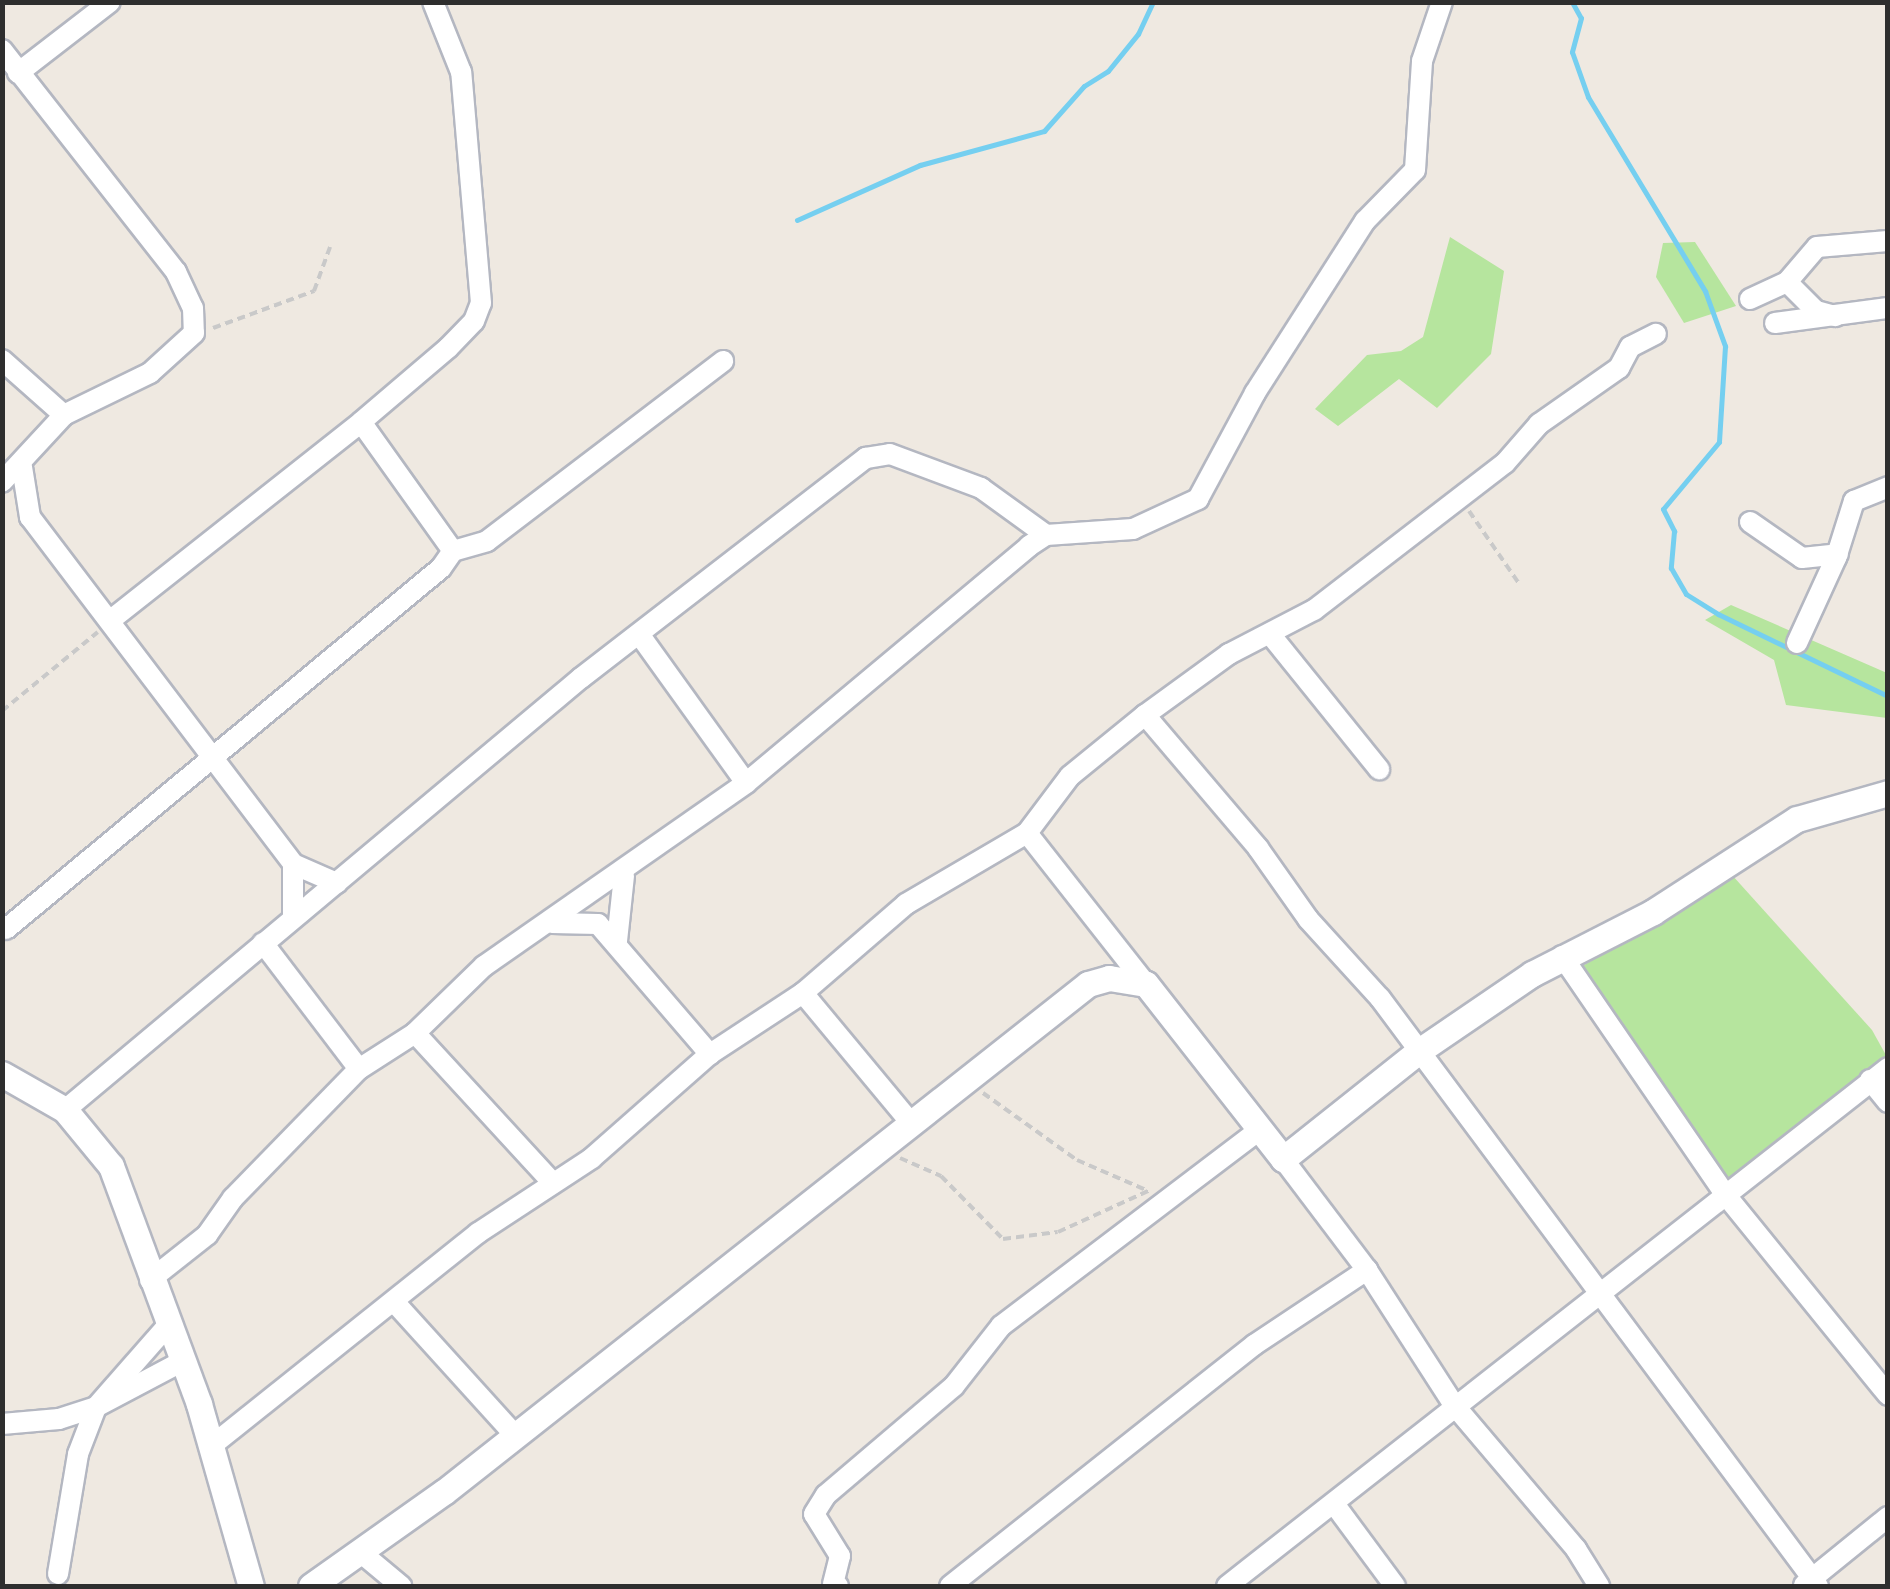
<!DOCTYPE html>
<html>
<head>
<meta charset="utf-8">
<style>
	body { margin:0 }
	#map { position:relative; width:1890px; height:1589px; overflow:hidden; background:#efe9e1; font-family:Figtree,sans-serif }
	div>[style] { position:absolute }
	.green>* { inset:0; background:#b6e59e }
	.stream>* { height:5px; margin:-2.5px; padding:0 2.5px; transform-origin:2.5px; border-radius:2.5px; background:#75cff0 }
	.path>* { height:4px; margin-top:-2px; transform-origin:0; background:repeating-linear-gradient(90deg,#c9c9c9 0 8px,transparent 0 13px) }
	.roads { filter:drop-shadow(2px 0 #b4b7c1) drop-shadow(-2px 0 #b4b7c1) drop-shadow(0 2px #b4b7c1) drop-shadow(0 -2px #b4b7c1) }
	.minor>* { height:20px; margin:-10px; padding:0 10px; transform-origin:10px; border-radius:10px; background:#fff }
	.tertiary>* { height:25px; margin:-12.5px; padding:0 12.5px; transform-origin:12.5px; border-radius:12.5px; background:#fff }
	span { translate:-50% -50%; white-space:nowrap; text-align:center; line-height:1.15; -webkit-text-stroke:8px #fff; paint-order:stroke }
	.frame { position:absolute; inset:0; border:5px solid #2e2e2e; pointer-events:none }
</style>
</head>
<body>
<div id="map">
	<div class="green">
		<i style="clip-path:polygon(1450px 237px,1504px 271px,1491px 354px,1437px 408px,1399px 379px,1338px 426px,1315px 409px,1367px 355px,1401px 351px,1423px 337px)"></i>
		<i style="clip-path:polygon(1695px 242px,1736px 306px,1684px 323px,1656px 277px,1663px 243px)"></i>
		<i style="clip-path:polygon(1731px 605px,1887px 673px,1887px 718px,1786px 705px,1774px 660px,1705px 620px)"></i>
		<i style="clip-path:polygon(1732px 875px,1872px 1030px,1887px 1057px,1748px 1181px,1729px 1180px,1673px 1114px,1576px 970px)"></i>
	</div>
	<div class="stream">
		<i style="left:1572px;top:2px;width:18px;rotate:61deg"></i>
		<i style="left:1581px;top:18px;width:35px;rotate:105deg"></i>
		<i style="left:1572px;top:52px;width:48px;rotate:70.4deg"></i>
		<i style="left:1588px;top:97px;width:227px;rotate:58.9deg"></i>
		<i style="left:1705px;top:291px;width:59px;rotate:70deg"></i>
		<i style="left:1725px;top:346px;width:96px;rotate:93.6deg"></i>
		<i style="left:1719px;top:442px;width:87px;rotate:129.9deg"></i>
		<i style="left:1663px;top:509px;width:25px;rotate:63deg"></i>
		<i style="left:1674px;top:531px;width:37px;rotate:95deg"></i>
		<i style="left:1671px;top:568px;width:30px;rotate:60deg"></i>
		<i style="left:1686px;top:594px;width:38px;rotate:32deg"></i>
		<i style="left:1718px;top:614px;width:189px;rotate:25.8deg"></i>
		<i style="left:797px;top:220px;width:135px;rotate:-24.1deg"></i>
		<i style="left:920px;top:165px;width:129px;rotate:-15.3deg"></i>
		<i style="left:1044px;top:131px;width:60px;rotate:-48.4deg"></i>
		<i style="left:1084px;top:86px;width:28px;rotate:-32deg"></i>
		<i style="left:1108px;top:71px;width:48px;rotate:-51deg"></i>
		<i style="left:1138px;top:34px;width:35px;rotate:-65deg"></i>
		<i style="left:2px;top:1405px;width:1px;rotate:90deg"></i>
	</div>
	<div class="path">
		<i style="left:213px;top:328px;width:108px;rotate:-20.1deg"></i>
		<i style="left:314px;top:291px;width:47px;rotate:-70deg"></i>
		<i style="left:1469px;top:511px;width:90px;rotate:55.4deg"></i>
		<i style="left:2px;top:711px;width:124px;rotate:-39.5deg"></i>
		<i style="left:983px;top:1093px;width:115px;rotate:35.5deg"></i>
		<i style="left:1077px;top:1160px;width:75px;rotate:23.5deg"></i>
		<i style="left:900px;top:1158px;width:45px;rotate:23.7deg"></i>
		<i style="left:941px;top:1176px;width:88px;rotate:45.5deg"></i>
		<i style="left:1003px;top:1239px;width:55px;rotate:-7.3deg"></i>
		<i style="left:1058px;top:1232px;width:101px;rotate:-24.5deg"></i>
	</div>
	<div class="roads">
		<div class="minor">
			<i style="left:2px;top:50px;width:282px;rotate:51.9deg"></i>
			<i style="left:176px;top:272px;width:40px;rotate:65deg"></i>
			<i style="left:193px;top:308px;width:25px;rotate:88deg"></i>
			<i style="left:194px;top:333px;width:59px;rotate:137.7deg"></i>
			<i style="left:150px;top:373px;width:96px;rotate:154deg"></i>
			<i style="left:64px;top:415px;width:91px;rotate:132.8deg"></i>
			<i style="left:18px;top:73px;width:116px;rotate:-37.7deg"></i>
			<i style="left:1787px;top:282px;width:41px;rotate:45deg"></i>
			<i style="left:1816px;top:311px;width:20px;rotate:15deg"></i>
			<i style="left:1750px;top:299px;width:41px;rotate:-24.7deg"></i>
			<i style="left:1787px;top:282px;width:46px;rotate:-49.4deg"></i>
			<i style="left:1817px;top:247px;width:71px;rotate:-4.8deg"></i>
			<i style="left:1775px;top:323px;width:114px;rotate:-7.6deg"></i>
			<i style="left:2px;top:360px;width:83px;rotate:41.6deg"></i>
			<i style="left:22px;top:467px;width:51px;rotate:80.9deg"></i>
			<i style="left:30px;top:517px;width:435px;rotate:52.8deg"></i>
			<i style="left:293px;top:864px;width:53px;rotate:90deg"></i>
			<i style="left:1750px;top:522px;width:63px;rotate:34.7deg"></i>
			<i style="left:1802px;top:558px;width:36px;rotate:-6deg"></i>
			<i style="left:453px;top:551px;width:35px;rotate:-16deg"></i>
			<i style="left:487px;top:541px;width:297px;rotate:-37.3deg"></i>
			<i style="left:112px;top:619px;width:318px;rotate:-38.3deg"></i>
			<i style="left:639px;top:634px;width:183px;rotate:54.3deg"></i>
			<i style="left:1270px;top:634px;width:174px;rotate:51.1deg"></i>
			<i style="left:1797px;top:643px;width:94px;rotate:-65.4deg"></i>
			<i style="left:1836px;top:558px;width:60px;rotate:-72.5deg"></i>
			<i style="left:1854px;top:501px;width:37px;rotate:-22deg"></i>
			<i style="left:1145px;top:715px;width:175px;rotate:49.6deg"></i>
			<i style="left:1258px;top:848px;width:87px;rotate:54.8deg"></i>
			<i style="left:1308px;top:919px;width:107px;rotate:47.7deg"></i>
			<i style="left:1380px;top:998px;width:733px;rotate:53.32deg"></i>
			<i style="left:1027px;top:833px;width:192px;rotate:51.8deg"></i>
			<i style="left:293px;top:864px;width:48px;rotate:23.4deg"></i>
			<i style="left:552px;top:923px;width:46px;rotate:1.2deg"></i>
			<i style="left:598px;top:924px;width:172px;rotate:49.3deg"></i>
			<i style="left:6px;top:929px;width:565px;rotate:-39.69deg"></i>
			<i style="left:441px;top:568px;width:21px;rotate:-55deg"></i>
			<i style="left:453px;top:551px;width:158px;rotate:-125.5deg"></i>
			<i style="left:361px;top:422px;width:114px;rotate:-40.4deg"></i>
			<i style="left:448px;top:348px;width:37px;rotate:-46deg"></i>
			<i style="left:474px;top:321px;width:19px;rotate:-69deg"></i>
			<i style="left:481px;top:303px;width:232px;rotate:-94.9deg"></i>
			<i style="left:461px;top:72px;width:75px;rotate:-111.8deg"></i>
			<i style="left:617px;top:941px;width:66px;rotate:-83.9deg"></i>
			<i style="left:263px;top:943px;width:158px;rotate:52.7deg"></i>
			<i style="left:1562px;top:956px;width:287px;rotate:55.6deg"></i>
			<i style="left:1724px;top:1193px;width:260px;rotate:50.9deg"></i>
			<i style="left:803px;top:993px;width:169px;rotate:50.3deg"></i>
			<i style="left:415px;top:1033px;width:200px;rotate:47.4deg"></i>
			<i style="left:1870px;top:1080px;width:28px;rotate:51deg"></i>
			<i style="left:65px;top:1110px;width:673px;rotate:-39.94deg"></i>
			<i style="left:581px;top:678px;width:360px;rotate:-37.7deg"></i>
			<i style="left:866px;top:458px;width:24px;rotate:-9deg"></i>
			<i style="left:890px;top:454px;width:97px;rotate:20.5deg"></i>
			<i style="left:981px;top:488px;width:80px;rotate:35.9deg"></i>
			<i style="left:1283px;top:1159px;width:139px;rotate:52.9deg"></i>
			<i style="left:1367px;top:1270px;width:161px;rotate:57.2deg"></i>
			<i style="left:1454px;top:1405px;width:189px;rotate:49.7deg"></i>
			<i style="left:1576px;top:1549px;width:44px;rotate:58.1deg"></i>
			<i style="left:150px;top:1280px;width:73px;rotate:-38.3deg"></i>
			<i style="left:207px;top:1235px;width:45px;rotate:-54.9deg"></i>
			<i style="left:233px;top:1198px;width:180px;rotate:-45.7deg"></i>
			<i style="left:359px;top:1069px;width:67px;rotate:-32.7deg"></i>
			<i style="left:415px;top:1033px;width:96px;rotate:-44.2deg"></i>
			<i style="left:484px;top:966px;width:320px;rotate:-34.9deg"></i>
			<i style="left:746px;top:783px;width:369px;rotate:-39.9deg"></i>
			<i style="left:1029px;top:546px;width:20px;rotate:-33deg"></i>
			<i style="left:1046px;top:535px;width:87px;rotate:-3.9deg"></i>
			<i style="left:1133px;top:529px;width:72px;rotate:-24.8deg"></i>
			<i style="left:1198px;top:499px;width:120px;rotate:-61.7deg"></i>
			<i style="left:1255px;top:393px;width:204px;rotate:-57.4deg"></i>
			<i style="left:1365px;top:221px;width:71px;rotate:-45.6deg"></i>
			<i style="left:1415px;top:170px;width:109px;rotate:-86.3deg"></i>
			<i style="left:1422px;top:61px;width:62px;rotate:-71.3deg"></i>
			<i style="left:396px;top:1304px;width:173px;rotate:47.8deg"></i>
			<i style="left:2px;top:1424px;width:57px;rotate:-5deg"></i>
			<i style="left:59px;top:1419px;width:39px;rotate:-18deg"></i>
			<i style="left:96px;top:1407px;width:98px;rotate:-27.9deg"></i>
			<i style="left:210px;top:1447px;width:343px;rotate:-38.6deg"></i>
			<i style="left:478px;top:1233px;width:136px;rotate:-33.3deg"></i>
			<i style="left:592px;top:1158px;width:157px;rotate:-41.4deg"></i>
			<i style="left:710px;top:1054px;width:111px;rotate:-33.3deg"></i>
			<i style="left:803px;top:993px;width:136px;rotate:-40.8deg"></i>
			<i style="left:906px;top:904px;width:140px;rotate:-30.4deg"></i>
			<i style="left:1027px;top:833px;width:71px;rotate:-53deg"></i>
			<i style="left:1070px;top:776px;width:97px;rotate:-39.1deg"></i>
			<i style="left:1145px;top:715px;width:104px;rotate:-36deg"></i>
			<i style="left:1229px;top:654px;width:96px;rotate:-27.4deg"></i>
			<i style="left:1314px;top:610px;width:241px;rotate:-37.6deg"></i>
			<i style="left:1505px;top:463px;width:52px;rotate:-48.9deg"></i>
			<i style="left:1539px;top:424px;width:98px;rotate:-35deg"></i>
			<i style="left:1619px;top:368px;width:24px;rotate:-62deg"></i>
			<i style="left:1630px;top:347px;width:29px;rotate:-27deg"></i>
			<i style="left:1335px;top:1505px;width:101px;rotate:53.5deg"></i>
			<i style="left:359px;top:1551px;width:55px;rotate:39.8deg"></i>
			<i style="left:58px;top:1574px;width:122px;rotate:-80.5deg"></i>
			<i style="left:78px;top:1454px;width:50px;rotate:-69deg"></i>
			<i style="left:96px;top:1407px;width:109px;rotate:-48.7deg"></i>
			<i style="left:1804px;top:1585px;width:108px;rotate:-39deg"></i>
			<i style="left:838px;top:1586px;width:5px;rotate:-158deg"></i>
			<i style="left:833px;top:1584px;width:29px;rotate:-76deg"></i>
			<i style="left:840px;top:1556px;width:49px;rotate:-121.8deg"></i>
			<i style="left:814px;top:1514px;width:22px;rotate:-58deg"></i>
			<i style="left:826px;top:1495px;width:168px;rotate:-40.4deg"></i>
			<i style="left:954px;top:1386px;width:76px;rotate:-51.9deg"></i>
			<i style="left:1001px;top:1326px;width:323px;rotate:-37.2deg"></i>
			<i style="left:950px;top:1586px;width:388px;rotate:-38.4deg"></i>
			<i style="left:1254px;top:1345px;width:136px;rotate:-33.6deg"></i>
			<i style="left:1227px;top:1586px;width:840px;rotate:-38.08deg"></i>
		</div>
		<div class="tertiary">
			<i style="left:2px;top:1074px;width:73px;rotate:29.7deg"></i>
			<i style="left:65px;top:1110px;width:72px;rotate:50.6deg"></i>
			<i style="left:111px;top:1166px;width:254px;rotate:69.7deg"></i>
			<i style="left:199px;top:1404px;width:189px;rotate:74.1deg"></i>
			<i style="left:311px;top:1586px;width:163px;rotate:-35.3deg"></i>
			<i style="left:444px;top:1492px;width:820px;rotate:-38.27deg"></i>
			<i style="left:1088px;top:984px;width:22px;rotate:-16deg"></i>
			<i style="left:1109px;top:978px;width:37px;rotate:9deg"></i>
			<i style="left:1146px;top:984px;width:222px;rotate:51.9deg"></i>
			<i style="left:1283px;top:1159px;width:174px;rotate:-38.5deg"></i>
			<i style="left:1419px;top:1051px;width:137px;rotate:-34.3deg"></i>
			<i style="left:1532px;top:974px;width:136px;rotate:-27.1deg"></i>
			<i style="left:1653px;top:912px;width:171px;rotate:-32.9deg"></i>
			<i style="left:1797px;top:819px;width:95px;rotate:-15.9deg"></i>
		</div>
	</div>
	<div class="frame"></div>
</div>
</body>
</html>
